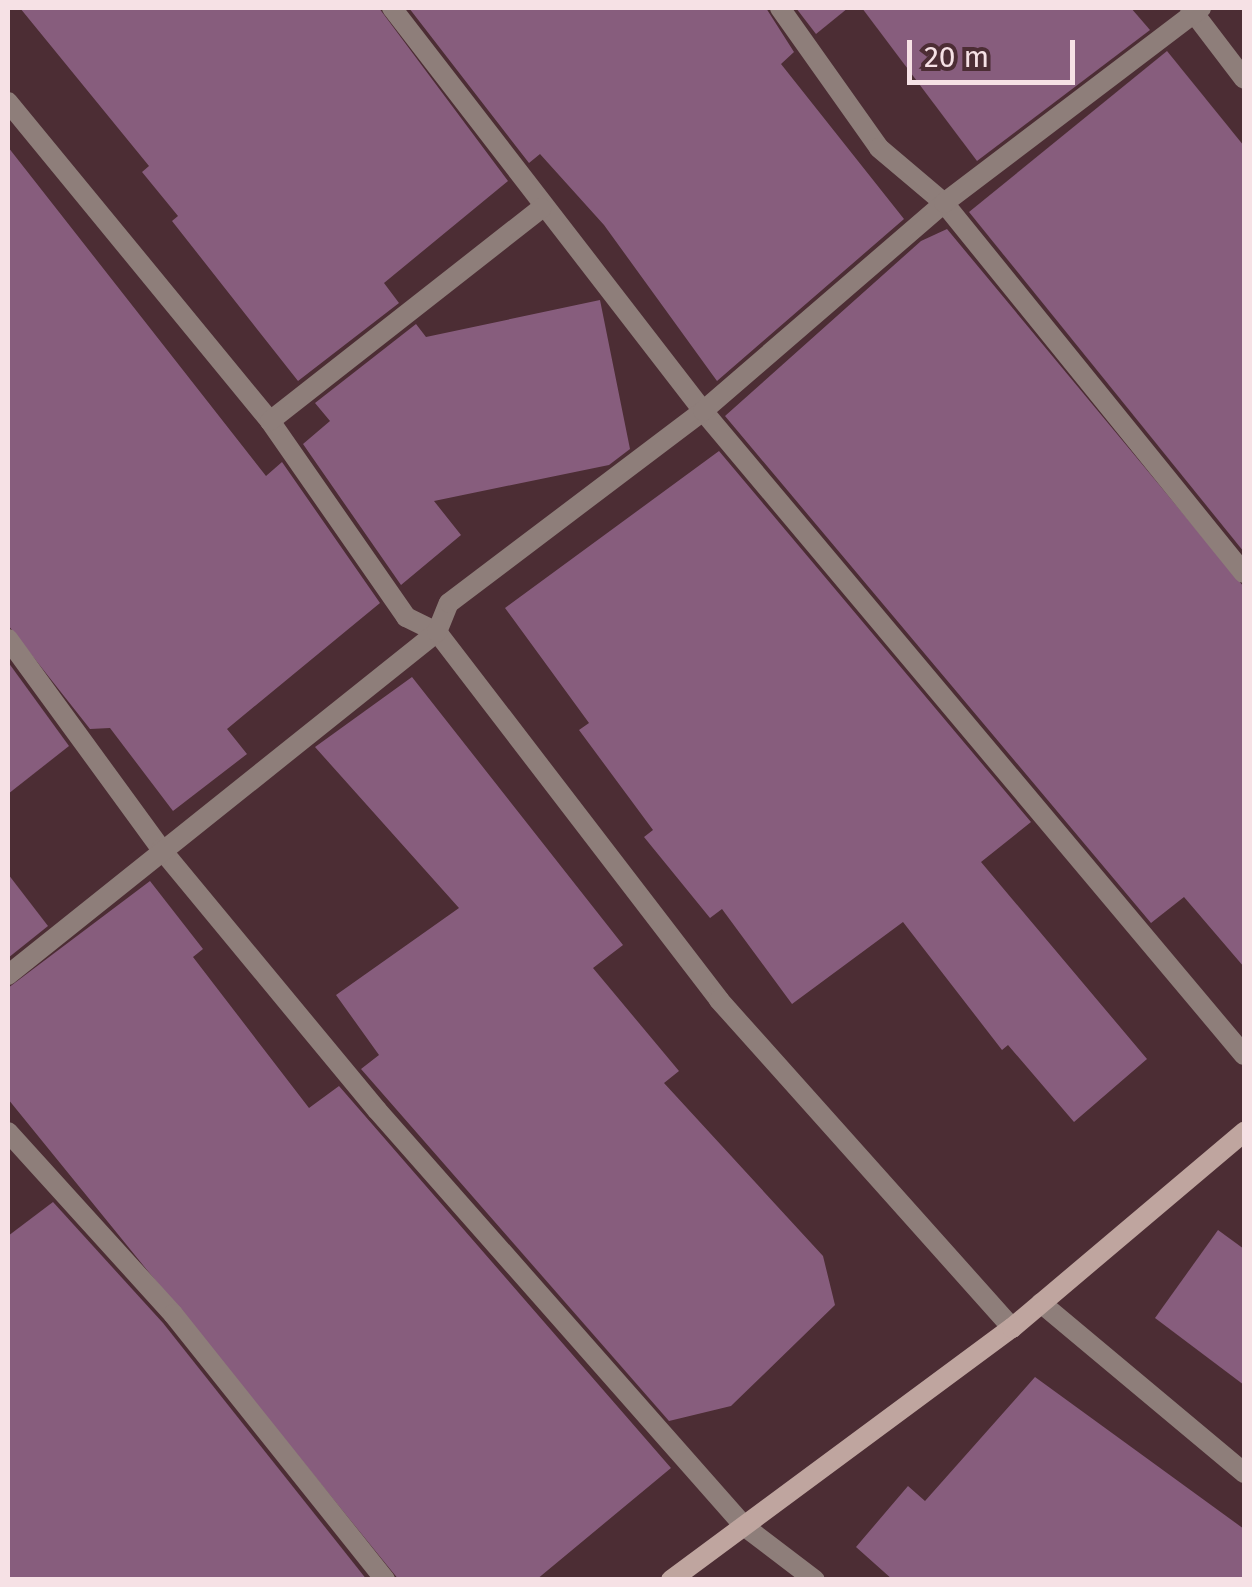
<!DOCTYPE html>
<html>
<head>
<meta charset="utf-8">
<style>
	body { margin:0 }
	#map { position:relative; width:1252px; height:1587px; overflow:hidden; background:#4c2d34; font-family:"Fira Sans",sans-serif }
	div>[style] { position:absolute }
	.building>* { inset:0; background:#875d7d }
	.street>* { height:20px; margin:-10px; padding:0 10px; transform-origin:10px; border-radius:10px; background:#8e7e7a }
	.secondary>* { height:20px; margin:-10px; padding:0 10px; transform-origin:10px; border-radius:10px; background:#bfa59f }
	span { translate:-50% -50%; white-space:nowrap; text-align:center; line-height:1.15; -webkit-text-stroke:10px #4c2d34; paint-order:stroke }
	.frame { position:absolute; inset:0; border:10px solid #f6e1e5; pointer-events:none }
	.scale { position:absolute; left:907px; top:40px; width:168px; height:45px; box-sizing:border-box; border:5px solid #f6e1e5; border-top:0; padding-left:12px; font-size:30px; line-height:35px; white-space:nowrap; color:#f6e1e5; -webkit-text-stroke:8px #4c2d34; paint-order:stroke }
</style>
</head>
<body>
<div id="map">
	<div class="building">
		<i style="clip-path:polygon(20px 8px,379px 8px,508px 181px,384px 283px,399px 303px,298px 381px,172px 221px,178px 216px,142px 172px,149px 166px)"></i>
		<i style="clip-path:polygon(409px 8px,766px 8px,794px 52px,781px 64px,904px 219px,717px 381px,604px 225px,540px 154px,529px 163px)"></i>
		<i style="clip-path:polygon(796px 8px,848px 8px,816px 34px)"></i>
		<i style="clip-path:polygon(862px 8px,1131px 8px,1150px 30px,977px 161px)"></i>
		<i style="clip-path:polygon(1167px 51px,1244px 146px,1244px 552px,969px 212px)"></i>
		<i style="clip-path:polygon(8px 147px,266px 476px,282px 462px,380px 603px,227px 729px,247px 754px,173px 811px,110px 728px,90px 729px,8px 625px)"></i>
		<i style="clip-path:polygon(947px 229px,1244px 587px,1244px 967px,1184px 897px,1151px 923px,725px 416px,921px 241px)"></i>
		<i style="clip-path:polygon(600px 300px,630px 449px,609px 465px,434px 501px,461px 535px,401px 585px,303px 444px,330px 421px,315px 403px,416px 324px,426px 337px)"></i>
		<i style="clip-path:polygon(719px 451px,1031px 822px,981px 862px,1147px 1059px,1074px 1122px,1008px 1045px,1002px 1050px,903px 922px,792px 1004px,722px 909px,710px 918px,644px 837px,653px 830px,579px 730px,589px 723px,505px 608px)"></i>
		<i style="clip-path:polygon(8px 662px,69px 746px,8px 794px)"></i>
		<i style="clip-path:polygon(412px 677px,623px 945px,593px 968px,679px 1071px,664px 1083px,823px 1256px,835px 1305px,731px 1406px,669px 1421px,361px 1069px,379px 1055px,336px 995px,459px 908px,315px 747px)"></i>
		<i style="clip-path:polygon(8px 874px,48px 926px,8px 958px)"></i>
		<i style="clip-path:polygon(150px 881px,203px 949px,193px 957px,309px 1108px,339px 1086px,671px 1468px,536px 1580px,399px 1580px,8px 1099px,8px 988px)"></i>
		<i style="clip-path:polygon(53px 1202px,163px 1323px,367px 1580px,8px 1580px,8px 1236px)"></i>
		<i style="clip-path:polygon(1218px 1230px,1244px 1249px,1244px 1385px,1155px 1318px)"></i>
		<i style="clip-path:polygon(1035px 1377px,1244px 1529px,1244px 1580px,893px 1580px,856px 1547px,908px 1486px,925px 1501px)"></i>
	</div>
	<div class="street">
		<i style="left:392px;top:8px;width:509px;rotate:52.34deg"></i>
		<i style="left:703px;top:411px;width:841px;rotate:49.97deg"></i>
		<i style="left:780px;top:8px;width:171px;rotate:54.7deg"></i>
		<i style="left:879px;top:148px;width:85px;rotate:40.2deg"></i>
		<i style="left:944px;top:203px;width:476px;rotate:51deg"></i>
		<i style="left:1190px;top:8px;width:89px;rotate:52.7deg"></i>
		<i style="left:8px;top:102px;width:413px;rotate:50.6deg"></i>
		<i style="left:270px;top:421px;width:239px;rotate:55.2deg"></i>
		<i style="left:406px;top:617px;width:34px;rotate:26deg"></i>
		<i style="left:437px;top:632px;width:464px;rotate:52.5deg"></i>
		<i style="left:719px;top:1000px;width:440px;rotate:48.2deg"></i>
		<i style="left:270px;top:421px;width:345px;rotate:-38.1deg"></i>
		<i style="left:8px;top:639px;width:260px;rotate:53.9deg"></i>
		<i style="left:161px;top:849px;width:339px;rotate:50.4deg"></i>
		<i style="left:377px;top:1110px;width:555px;rotate:48.58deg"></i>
		<i style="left:744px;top:1526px;width:89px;rotate:37.3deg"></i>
		<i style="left:8px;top:975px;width:549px;rotate:-38.64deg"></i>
		<i style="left:437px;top:632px;width:31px;rotate:-68deg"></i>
		<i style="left:449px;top:603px;width:318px;rotate:-37.1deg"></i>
		<i style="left:703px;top:411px;width:318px;rotate:-40.8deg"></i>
		<i style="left:944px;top:203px;width:323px;rotate:-37.2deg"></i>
		<i style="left:8px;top:1132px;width:246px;rotate:47.8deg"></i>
		<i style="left:173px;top:1314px;width:340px;rotate:51.4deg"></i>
		<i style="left:1041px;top:1303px;width:265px;rotate:39.9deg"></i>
	</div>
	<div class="secondary">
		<i style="left:671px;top:1580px;width:424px;rotate:-36.5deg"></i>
		<i style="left:1012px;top:1328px;width:304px;rotate:-40.2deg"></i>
	</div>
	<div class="frame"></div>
	<div class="scale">20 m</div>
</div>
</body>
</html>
